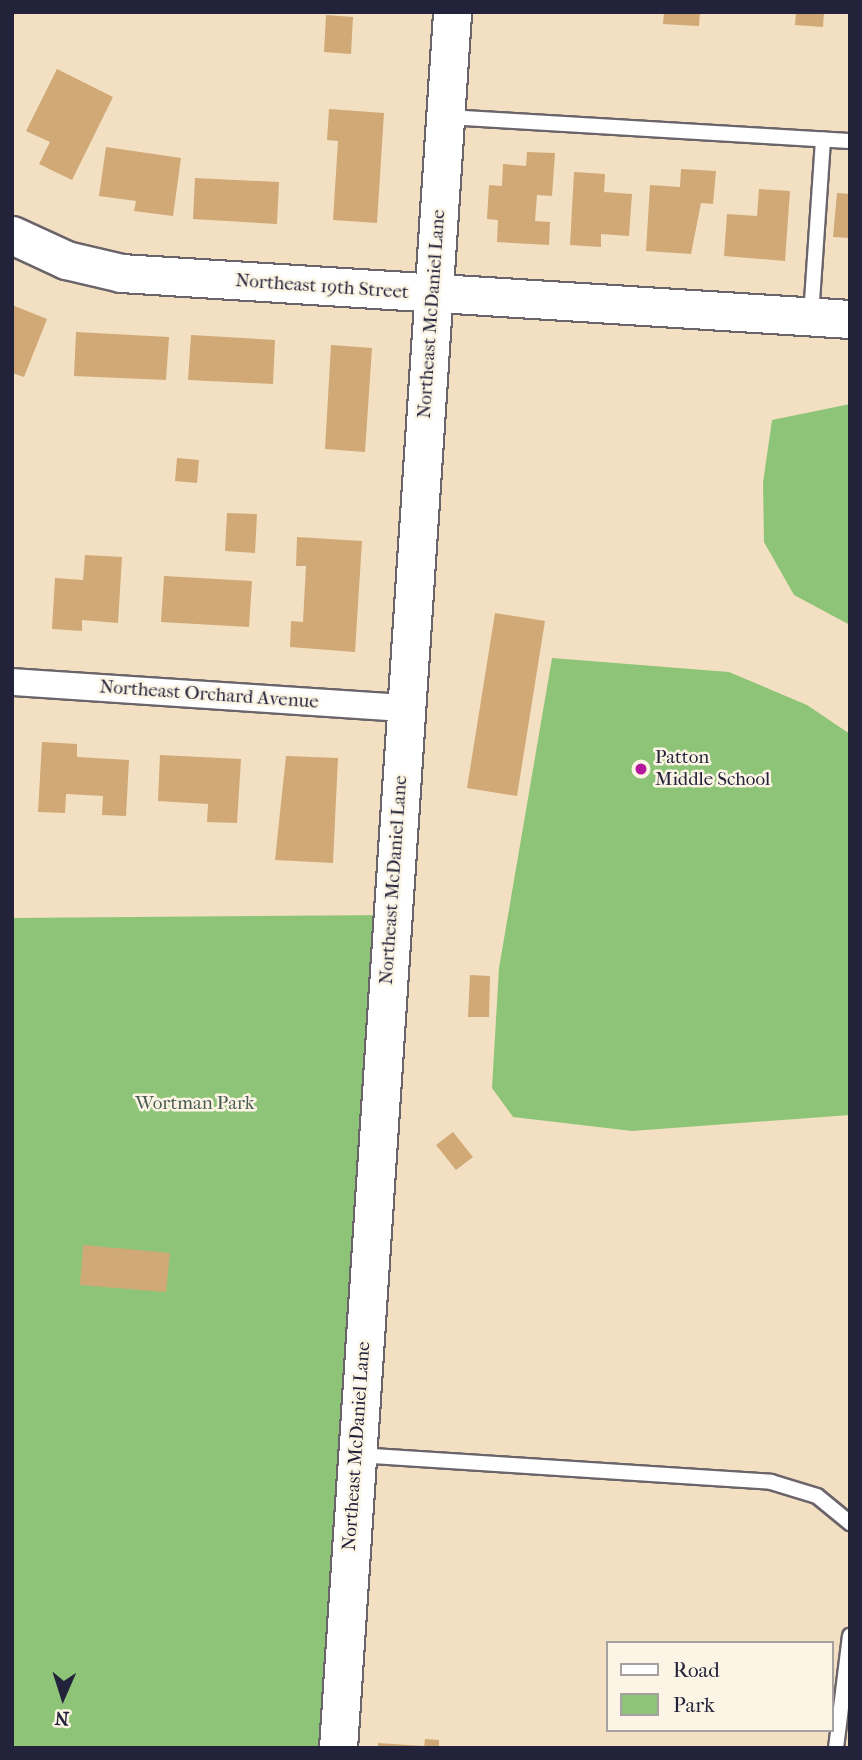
<!DOCTYPE html>
<html>
<head>
<meta charset="utf-8">
<style>
	body { margin:0 }
	#map { position:relative; width:862px; height:1760px; overflow:hidden; background:#f3e0c2; font-family:"IM FELL French Canon",serif }
	div>[style] { position:absolute }
	.green>* { inset:0; background:#8ec477 }
	.building>* { inset:0; background:#d0a976 }
	.roads { filter:drop-shadow(2px 0 #6b646a) drop-shadow(-2px 0 #6b646a) drop-shadow(0 2px #6b646a) drop-shadow(0 -2px #6b646a) }
	.lane>* { height:14px; margin:-7px; padding:0 7px; transform-origin:7px; border-radius:7px; background:#fff }
	.street>* { height:26px; margin:-13px; padding:0 13px; transform-origin:13px; border-radius:13px; background:#fff }
	.secondary>* { height:37px; margin:-18.5px; padding:0 18.5px; transform-origin:18.5px; border-radius:18.5px; background:#fff }
	.dots>* { width:19px; height:19px; translate:-50% -50%; box-sizing:border-box; border:4px solid #fcf5e5; border-radius:50% }
	span { translate:-50% -50%; white-space:nowrap; text-align:center; line-height:1.15; -webkit-text-stroke:5px #fcf5e5; paint-order:stroke }
	.street-label { font-size:19px; color:#22223b }
	.poi-label { font-size:19px; color:#22223b }
	.left { translate:0 -50%; text-align:left }
	.park-label { font-size:19px; color:#485b50 }
	.frame { position:absolute; inset:0; border:14px solid #22223b; pointer-events:none }
	.legend { position:absolute; left:606px; top:1641px; width:228px; height:91px; box-sizing:border-box; background:#fcf5e5; border:2px solid #a5a1a1; margin:0; padding:9px 12px; list-style:none; font-size:21px; color:#22223b }
	.legend li { display:flex; align-items:center; gap:14px; height:35px }
	.legend b { width:35px; border:2px solid #a5a1a1 }
	.north { position:absolute; left:28px; top:1662px; width:70px; height:70px; -webkit-text-stroke:5px #fcf5e5; paint-order:stroke; rotate:183deg; font-size:19px; font-weight:700; line-height:28px; text-align:center; color:#22223b }
	.north::after { content:''; display:block; margin:auto; width:24px; height:32px; background:#22223b; clip-path:polygon(50% 0,100% 100%,50% 72%,0 100%) }
</style>
</head>
<body>
<div id="map">
	<div class="green">
		<i style="clip-path:polygon(850px 404px,850px 625px,794px 595px,764px 542px,763px 483px,772px 420px)"></i>
		<i style="clip-path:polygon(552px 658px,729px 672px,807px 705px,850px 734px,850px 1115px,632px 1131px,513px 1117px,492px 1088px,499px 968px)"></i>
		<i style="clip-path:polygon(391px 915px,338px 1748px,12px 1748px,12px 918px)"></i>
	</div>
	<div class="building">
		<i style="clip-path:polygon(664px 12px,700px 12px,699px 26px,663px 24px)"></i>
		<i style="clip-path:polygon(796px 12px,824px 12px,823px 27px,795px 25px)"></i>
		<i style="clip-path:polygon(326px 15px,353px 17px,351px 54px,324px 52px)"></i>
		<i style="clip-path:polygon(57px 69px,113px 97px,72px 180px,39px 164px,50px 142px,26px 131px)"></i>
		<i style="clip-path:polygon(329px 109px,384px 113px,377px 223px,333px 220px,338px 141px,327px 140px)"></i>
		<i style="clip-path:polygon(106px 147px,181px 158px,173px 216px,134px 211px,136px 201px,99px 196px)"></i>
		<i style="clip-path:polygon(527px 152px,555px 153px,552px 196px,537px 195px,535px 221px,550px 222px,549px 245px,497px 242px,498px 220px,487px 219px,489px 185px,502px 186px,503px 164px,526px 166px)"></i>
		<i style="clip-path:polygon(681px 169px,716px 171px,713px 204px,701px 203px,691px 254px,646px 251px,650px 185px,680px 187px)"></i>
		<i style="clip-path:polygon(574px 172px,605px 174px,604px 192px,632px 194px,629px 236px,601px 234px,601px 247px,570px 245px)"></i>
		<i style="clip-path:polygon(195px 178px,279px 182px,277px 224px,193px 219px)"></i>
		<i style="clip-path:polygon(759px 189px,790px 191px,785px 261px,724px 256px,727px 214px,757px 216px)"></i>
		<i style="clip-path:polygon(837px 193px,850px 194px,850px 238px,833px 237px)"></i>
		<i style="clip-path:polygon(12px 305px,47px 319px,24px 377px,12px 373px)"></i>
		<i style="clip-path:polygon(76px 332px,169px 337px,166px 380px,74px 376px)"></i>
		<i style="clip-path:polygon(191px 335px,275px 340px,273px 384px,188px 380px)"></i>
		<i style="clip-path:polygon(331px 345px,372px 348px,365px 452px,325px 449px)"></i>
		<i style="clip-path:polygon(177px 458px,199px 460px,197px 483px,175px 481px)"></i>
		<i style="clip-path:polygon(227px 513px,257px 514px,255px 553px,225px 551px)"></i>
		<i style="clip-path:polygon(297px 537px,362px 541px,355px 652px,290px 647px,291px 621px,303px 622px,306px 566px,296px 566px)"></i>
		<i style="clip-path:polygon(85px 555px,122px 557px,118px 623px,82px 620px,82px 631px,52px 629px,55px 578px,83px 580px)"></i>
		<i style="clip-path:polygon(164px 576px,252px 581px,249px 627px,161px 622px)"></i>
		<i style="clip-path:polygon(495px 613px,545px 621px,517px 796px,467px 788px)"></i>
		<i style="clip-path:polygon(42px 742px,77px 744px,77px 757px,129px 760px,126px 816px,102px 815px,103px 796px,66px 794px,65px 813px,38px 812px)"></i>
		<i style="clip-path:polygon(160px 755px,241px 759px,237px 823px,207px 822px,208px 804px,158px 801px)"></i>
		<i style="clip-path:polygon(286px 756px,338px 758px,333px 863px,275px 860px)"></i>
		<i style="clip-path:polygon(470px 975px,490px 976px,489px 1017px,468px 1017px)"></i>
		<i style="clip-path:polygon(453px 1132px,473px 1157px,456px 1170px,436px 1145px)"></i>
		<i style="clip-path:polygon(83px 1245px,170px 1253px,166px 1292px,80px 1285px)"></i>
		<i style="clip-path:polygon(425px 1739px,439px 1740px,439px 1748px,424px 1748px)"></i>
		<i style="clip-path:polygon(378px 1743px,423px 1746px,423px 1748px,378px 1748px)"></i>
	</div>
	<div class="roads">
		<div class="lane">
			<i style="left:446px;top:117px;width:405px;rotate:3.4deg"></i>
			<i style="left:811px;top:316px;width:177px;rotate:-86.1deg"></i>
			<i style="left:357px;top:1455px;width:415px;rotate:3.7deg"></i>
			<i style="left:771px;top:1482px;width:48px;rotate:16.9deg"></i>
			<i style="left:817px;top:1496px;width:43px;rotate:39.3deg"></i>
			<i style="left:836px;top:1748px;width:113px;rotate:-82.9deg"></i>
		</div>
		<div class="street">
			<i style="left:12px;top:682px;width:394px;rotate:3.8deg"></i>
		</div>
		<div class="secondary">
			<i style="left:12px;top:235px;width:60px;rotate:24.8deg"></i>
			<i style="left:66px;top:260px;width:57px;rotate:13.3deg"></i>
			<i style="left:121px;top:273px;width:730px;rotate:3.61deg"></i>
			<i style="left:338px;top:1748px;width:1740px;rotate:-86.24deg"></i>
		</div>
	</div>
	<div class="dots">
		<i style="left:641px;top:769px;background:#b5179e"></i>
	</div>
	<div class="street-label">
		<span style="left:322px;top:287px;rotate:4deg">Northeast 19th Street</span>
		<span style="left:432px;top:314px;rotate:-86deg">Northeast McDaniel Lane</span>
		<span style="left:209px;top:695px;rotate:4deg">Northeast Orchard Avenue</span>
		<span style="left:394px;top:880px;rotate:-86deg">Northeast McDaniel Lane</span>
		<span style="left:357px;top:1446px;rotate:-86deg">Northeast McDaniel Lane</span>
	</div>
	<div class="poi-label">
		<span class="left" style="left:655px;top:769px">Patton<br>Middle School</span>
	</div>
	<div class="park-label">
		<span style="left:195px;top:1104px">Wortman Park</span>
	</div>
	<div class="frame"></div>
	<ul class="legend">
	<li><b style="height:9px;background:#fff"></b>Road</li>
	<li><b style="height:19px;background:#8ec477"></b>Park</li>
	</ul>
	<div class="north">N</div>
</div>
</body>
</html>
